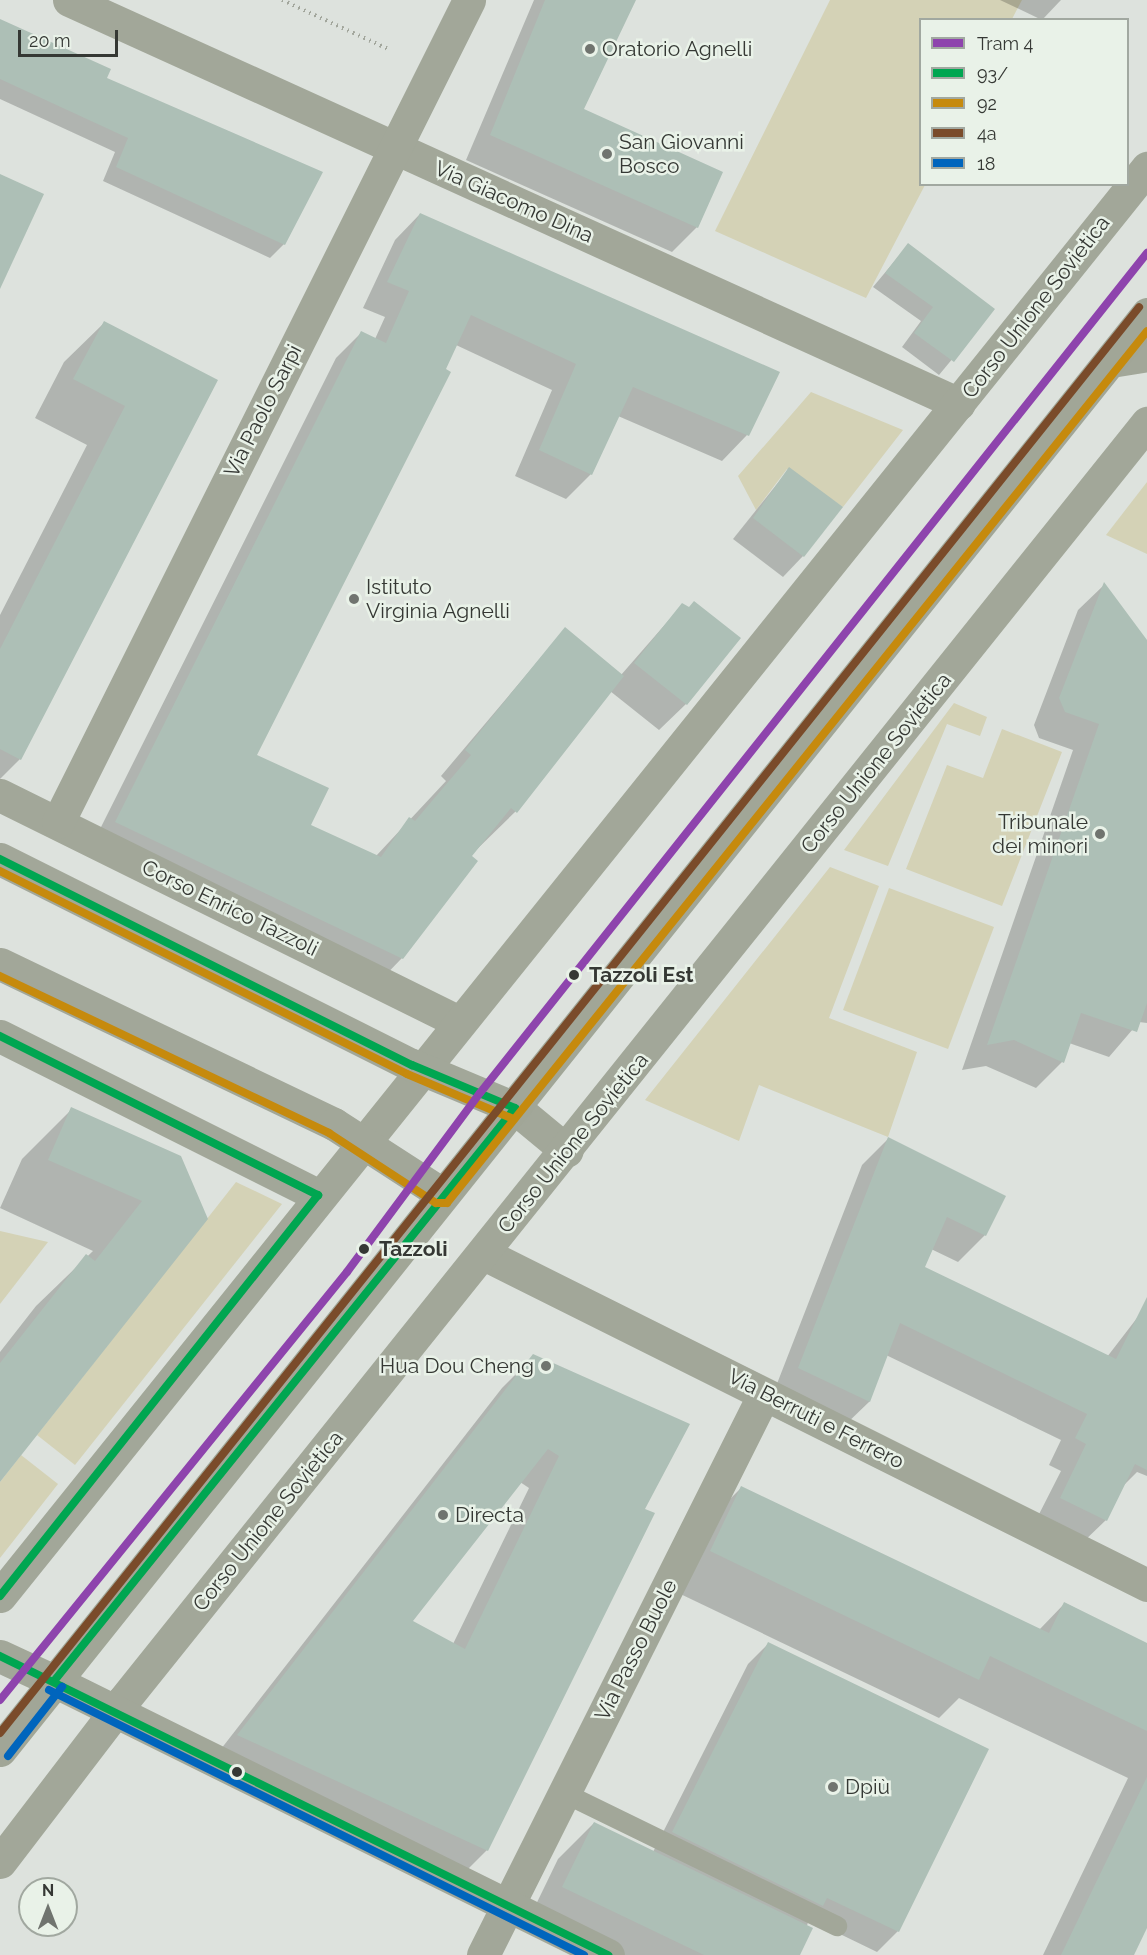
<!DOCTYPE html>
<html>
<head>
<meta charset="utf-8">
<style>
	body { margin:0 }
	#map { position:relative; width:1147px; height:1955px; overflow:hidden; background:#dde2dd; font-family:Raleway,sans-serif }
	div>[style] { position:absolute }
	.green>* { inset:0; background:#d4d2b6 }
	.shadow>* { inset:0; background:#0003 }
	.building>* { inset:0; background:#adbfb6 }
	.path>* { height:4px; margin-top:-2px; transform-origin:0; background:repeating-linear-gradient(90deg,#a2a69c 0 1.5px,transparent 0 6px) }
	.service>* { height:20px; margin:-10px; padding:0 10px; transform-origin:10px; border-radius:10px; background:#a2a799 }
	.minor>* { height:33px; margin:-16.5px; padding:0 16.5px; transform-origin:16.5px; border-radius:16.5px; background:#a2a799 }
	.tertiary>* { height:33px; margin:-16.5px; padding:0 16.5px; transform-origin:16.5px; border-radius:16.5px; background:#a2a799 }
	.secondary>* { height:33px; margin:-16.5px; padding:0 16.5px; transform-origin:16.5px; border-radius:16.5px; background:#a1a697 }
	.bus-1>* { height:8px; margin:-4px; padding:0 4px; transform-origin:4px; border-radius:4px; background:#00a651 }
	.bus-2>* { height:8px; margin:-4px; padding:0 4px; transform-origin:4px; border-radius:4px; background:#c68a0d }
	.bus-3>* { height:8px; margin:-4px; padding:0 4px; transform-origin:4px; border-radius:4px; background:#7a4b2a }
	.bus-4>* { height:8px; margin:-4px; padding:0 4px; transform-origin:4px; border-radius:4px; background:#0065bd }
	.tram-1>* { height:8px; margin:-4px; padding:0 4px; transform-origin:4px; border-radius:4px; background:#8e44ad }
	.dots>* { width:16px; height:16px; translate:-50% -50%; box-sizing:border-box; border:3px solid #e9f2e8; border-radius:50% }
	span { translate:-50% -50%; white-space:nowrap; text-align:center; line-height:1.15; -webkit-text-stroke:5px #e9f2e8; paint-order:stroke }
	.poi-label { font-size:21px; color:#353834 }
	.left { translate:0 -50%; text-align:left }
	.right { translate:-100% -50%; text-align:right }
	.street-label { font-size:21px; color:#353834 }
	.stop-label { font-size:21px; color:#353834; font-weight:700 }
	.legend { position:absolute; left:919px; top:18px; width:210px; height:168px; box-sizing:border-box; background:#e9f2e8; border:2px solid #a1a8a0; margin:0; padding:8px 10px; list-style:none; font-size:18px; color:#353834 }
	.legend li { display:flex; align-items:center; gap:12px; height:30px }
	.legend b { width:30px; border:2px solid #a1a8a0 }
	.north { position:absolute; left:18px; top:1877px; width:60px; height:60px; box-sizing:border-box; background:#e9f2e8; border:2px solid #a1a8a0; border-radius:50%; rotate:0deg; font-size:16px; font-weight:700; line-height:24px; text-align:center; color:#353834 }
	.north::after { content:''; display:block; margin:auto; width:21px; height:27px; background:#70746f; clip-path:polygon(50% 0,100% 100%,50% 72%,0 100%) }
	.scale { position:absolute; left:18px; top:30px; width:100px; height:27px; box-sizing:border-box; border:3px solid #353834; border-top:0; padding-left:8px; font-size:18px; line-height:21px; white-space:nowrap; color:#353834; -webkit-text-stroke:4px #e9f2e8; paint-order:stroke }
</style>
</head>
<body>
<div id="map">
	<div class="green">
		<i style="clip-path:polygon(830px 0,1022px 0,1012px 19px,920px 20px,920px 184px,925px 185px,866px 298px,715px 231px)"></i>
		<i style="clip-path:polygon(811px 392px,903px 430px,843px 507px,787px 469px,756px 510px,738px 476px)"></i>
		<i style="clip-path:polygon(1147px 482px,1147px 554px,1106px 535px)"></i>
		<i style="clip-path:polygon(954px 703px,987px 717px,980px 736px,947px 724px,888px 866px,844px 850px)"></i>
		<i style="clip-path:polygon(1002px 729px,1062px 752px,1002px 906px,906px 869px,947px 765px,983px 778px)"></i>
		<i style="clip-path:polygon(830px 867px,879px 886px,829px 1018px,917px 1052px,888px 1137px,759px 1085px,739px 1141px,645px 1100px)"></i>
		<i style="clip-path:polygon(889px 888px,994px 927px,948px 1049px,843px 1010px)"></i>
		<i style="clip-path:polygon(236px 1182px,282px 1204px,75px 1465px,37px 1435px)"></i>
		<i style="clip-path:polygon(0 1231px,48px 1242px,0 1304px)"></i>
		<i style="clip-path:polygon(21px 1455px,58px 1484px,0 1558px,0 1482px)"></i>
	</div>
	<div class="shadow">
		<i style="clip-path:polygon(534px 0,635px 0,582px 110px,697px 227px,672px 252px,466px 160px)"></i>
		<i style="clip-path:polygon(1000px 0,1061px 0,1042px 20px)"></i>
		<i style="clip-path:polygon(0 21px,105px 78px,284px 244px,270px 258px,103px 181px,115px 152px,0 99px)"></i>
		<i style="clip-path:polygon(420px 214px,778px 373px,747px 435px,722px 461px,618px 416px,591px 474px,566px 499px,515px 476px,552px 390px,456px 345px,255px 755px,309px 826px,376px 856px,446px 781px,441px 776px,565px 629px,621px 675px,682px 605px,686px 704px,659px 730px,610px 691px,515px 812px,470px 856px,402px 958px,377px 984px,91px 847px,336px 358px,361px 333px,375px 339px,385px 317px,363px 308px,395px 240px)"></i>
		<i style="clip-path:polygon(908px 245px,993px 310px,939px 375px,902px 347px,921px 321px,873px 287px)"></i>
		<i style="clip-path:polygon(104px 323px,216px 380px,20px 759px,0 779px,0 615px,87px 445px,35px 418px,64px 362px)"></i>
		<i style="clip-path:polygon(789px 469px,803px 556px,783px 577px,733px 539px)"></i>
		<i style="clip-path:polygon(1104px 585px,1147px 643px,1147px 1023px,1139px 1022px,1109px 1057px,1069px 1043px,1062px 1062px,1036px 1088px,986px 1066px,962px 1070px,1073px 750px,1039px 738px,1034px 725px,1078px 610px)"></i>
		<i style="clip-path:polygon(72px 1109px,180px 1157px,0 1479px,0 1352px,36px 1306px,93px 1251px,0 1208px,22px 1159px)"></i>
		<i style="clip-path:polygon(888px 1139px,1004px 1196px,985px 1235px,958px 1262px,931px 1249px,923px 1267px,1107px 1357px,1147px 1305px,1147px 1476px,1137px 1472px,1122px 1487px,1106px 1520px,1079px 1546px,1034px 1524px,1061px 1471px,1049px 1465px,1061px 1440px,886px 1355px,869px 1402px,842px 1428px,773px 1394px,862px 1165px)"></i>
		<i style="clip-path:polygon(evenodd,534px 1356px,643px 1509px,487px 1850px,455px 1882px,207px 1767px,502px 1388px,534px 1356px,520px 1482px,529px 1488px,453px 1644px,411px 1621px,520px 1482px)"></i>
		<i style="clip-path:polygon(741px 1488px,1039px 1630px,1065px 1603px,1147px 1645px,1147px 1925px,1132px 1955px,1043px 1955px,1128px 1778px,959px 1698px,939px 1718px,672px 1590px,703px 1526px)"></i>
		<i style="clip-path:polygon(768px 1644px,987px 1749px,898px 1931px,877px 1952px,809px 1919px,798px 1955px,594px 1955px,527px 1923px,558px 1859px,594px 1823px,653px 1852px,748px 1664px)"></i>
	</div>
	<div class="building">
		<i style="clip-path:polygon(545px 0,636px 0,584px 109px,723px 172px,698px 228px,490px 135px)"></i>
		<i style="clip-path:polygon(0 19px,111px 69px,107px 78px,323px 172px,285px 245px,116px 167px,128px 138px,0 79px)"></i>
		<i style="clip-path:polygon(0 174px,44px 194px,0 289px)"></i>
		<i style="clip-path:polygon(420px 213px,780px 372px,749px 436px,633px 387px,592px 475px,539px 450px,576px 364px,471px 315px,446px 369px,451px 372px,257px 755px,329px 788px,311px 825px,381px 857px,409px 817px,415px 821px,471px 755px,465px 750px,565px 627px,624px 676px,517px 813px,511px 808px,472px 856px,478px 861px,403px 959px,115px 822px,361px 331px,386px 343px,409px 291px,387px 282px)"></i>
		<i style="clip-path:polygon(908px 243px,995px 309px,954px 362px,914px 333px,933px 307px,885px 273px)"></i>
		<i style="clip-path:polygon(104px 321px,218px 380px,21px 760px,0 749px,0 649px,125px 406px,73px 379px)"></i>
		<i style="clip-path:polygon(789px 467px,843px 507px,804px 557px,753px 518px)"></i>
		<i style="clip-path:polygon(1104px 582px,1147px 640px,1147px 1003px,1137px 1032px,1081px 1013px,1064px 1063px,1014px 1040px,987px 1045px,1099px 724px,1065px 712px,1059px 698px)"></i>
		<i style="clip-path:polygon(694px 601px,741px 638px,687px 705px,634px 663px,682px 603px,689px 607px)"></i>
		<i style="clip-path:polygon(71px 1107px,181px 1156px,208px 1219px,0 1482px,0 1363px,86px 1254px,95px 1261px,142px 1201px,48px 1160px)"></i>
		<i style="clip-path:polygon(888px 1137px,1006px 1196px,986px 1236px,947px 1217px,925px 1267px,1116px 1359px,1147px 1297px,1147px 1470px,1135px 1464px,1107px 1521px,1060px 1498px,1086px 1444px,1075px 1438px,1087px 1414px,900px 1323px,870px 1402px,798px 1368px)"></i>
		<i style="clip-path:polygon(evenodd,533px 1354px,690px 1424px,645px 1509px,655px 1513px,488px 1851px,237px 1735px,533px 1354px,548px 1449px,559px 1456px,465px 1649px,413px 1621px,548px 1449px)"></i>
		<i style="clip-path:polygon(741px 1486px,1049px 1633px,1064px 1602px,1147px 1643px,1147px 1731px,990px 1656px,979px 1680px,710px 1551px)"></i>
		<i style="clip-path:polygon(768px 1642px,989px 1749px,899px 1932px,827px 1898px,823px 1906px,672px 1832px)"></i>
		<i style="clip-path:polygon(1147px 1777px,1147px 1928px,1134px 1955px,1061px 1955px)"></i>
		<i style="clip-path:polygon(594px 1822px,813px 1928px,800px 1955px,704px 1955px,562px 1887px)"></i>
	</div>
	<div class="path">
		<i style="left:282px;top:0;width:119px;rotate:24.8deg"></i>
	</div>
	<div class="service">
		<i style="left:564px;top:1793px;width:304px;rotate:26deg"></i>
	</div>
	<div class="minor">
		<i style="left:69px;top:0;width:977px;rotate:24.41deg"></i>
		<i style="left:1111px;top:361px;width:36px;rotate:-9deg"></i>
		<i style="left:0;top:795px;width:512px;rotate:26.31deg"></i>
		<i style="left:58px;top:822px;width:919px;rotate:-63.43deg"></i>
		<i style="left:0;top:1036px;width:356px;rotate:26.6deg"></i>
		<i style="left:515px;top:1108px;width:67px;rotate:39.6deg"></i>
		<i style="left:484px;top:1254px;width:741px;rotate:26.53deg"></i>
		<i style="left:0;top:1596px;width:1832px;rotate:-51.23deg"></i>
		<i style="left:0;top:1656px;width:60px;rotate:24.8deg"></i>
		<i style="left:0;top:1862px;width:203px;rotate:-52.6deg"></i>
		<i style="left:123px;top:1701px;width:1638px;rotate:-51.3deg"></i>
		<i style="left:483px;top:1955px;width:627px;rotate:-63.39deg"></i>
	</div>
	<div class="tertiary">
		<i style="left:0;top:859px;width:461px;rotate:26.6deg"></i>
		<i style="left:412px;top:1065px;width:112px;rotate:22.7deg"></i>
		<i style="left:0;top:964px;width:370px;rotate:25.6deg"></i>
		<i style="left:334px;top:1124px;width:129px;rotate:32.9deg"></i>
		<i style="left:54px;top:1681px;width:618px;rotate:26.32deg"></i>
	</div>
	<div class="secondary">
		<i style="left:0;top:1750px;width:1838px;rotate:-51.38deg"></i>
	</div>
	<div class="bus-1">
		<i style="left:0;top:859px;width:461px;rotate:26.6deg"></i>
		<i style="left:412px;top:1065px;width:112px;rotate:22.7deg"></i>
		<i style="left:515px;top:1108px;width:735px;rotate:128.82deg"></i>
		<i style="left:0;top:1036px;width:356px;rotate:26.6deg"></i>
		<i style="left:318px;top:1195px;width:512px;rotate:128.42deg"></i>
		<i style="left:0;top:1656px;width:678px;rotate:26.19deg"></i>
	</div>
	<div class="bus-2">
		<i style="left:0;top:871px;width:455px;rotate:26.5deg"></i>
		<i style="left:407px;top:1074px;width:113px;rotate:22.9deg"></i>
		<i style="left:0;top:976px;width:365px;rotate:25.5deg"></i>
		<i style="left:329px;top:1133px;width:128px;rotate:33.2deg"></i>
		<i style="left:436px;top:1203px;width:11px"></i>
		<i style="left:447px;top:1203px;width:1118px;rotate:-51.24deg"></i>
	</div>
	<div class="bus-3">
		<i style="left:0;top:1733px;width:1825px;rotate:-51.38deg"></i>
	</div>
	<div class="bus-4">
		<i style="left:49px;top:1690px;width:597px;rotate:26.35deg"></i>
		<i style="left:8px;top:1756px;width:88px;rotate:-52deg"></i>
	</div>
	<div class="tram-1">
		<i style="left:0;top:1700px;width:551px;rotate:-50.97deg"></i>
		<i style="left:347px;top:1272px;width:223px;rotate:-53.4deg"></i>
		<i style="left:480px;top:1093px;width:1073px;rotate:-51.55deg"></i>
	</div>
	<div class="dots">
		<i style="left:590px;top:49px;background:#70746f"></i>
		<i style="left:607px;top:154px;background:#70746f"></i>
		<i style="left:354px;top:599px;background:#70746f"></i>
		<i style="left:1100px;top:834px;background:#70746f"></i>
		<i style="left:574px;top:975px;background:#353834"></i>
		<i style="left:364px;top:1249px;background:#353834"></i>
		<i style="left:546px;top:1366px;background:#70746f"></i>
		<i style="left:443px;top:1515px;background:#70746f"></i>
		<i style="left:237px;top:1772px;background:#353834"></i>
		<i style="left:833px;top:1787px;background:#70746f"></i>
	</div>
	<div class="poi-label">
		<span class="left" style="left:602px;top:49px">Oratorio Agnelli</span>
		<span class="left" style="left:619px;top:154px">San Giovanni<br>Bosco</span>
		<span class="left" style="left:366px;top:599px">Istituto<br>Virginia Agnelli</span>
		<span class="right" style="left:1088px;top:834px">Tribunale<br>dei minori</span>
		<span class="right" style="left:534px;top:1366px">Hua Dou Cheng</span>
		<span class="left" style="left:455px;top:1515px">Directa</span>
		<span class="left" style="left:845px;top:1787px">Dpiù</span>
	</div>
	<div class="street-label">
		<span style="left:514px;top:202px;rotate:24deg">Via Giacomo Dina</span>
		<span style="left:1036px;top:307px;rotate:-52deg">Corso Unione Sovietica</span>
		<span style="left:263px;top:411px;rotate:-63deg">Via Paolo Sarpi</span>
		<span style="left:876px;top:763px;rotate:-51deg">Corso Unione Sovietica</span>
		<span style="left:230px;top:908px;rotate:26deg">Corso Enrico Tazzoli</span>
		<span style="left:573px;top:1143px;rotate:-51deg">Corso Unione Sovietica</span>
		<span style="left:816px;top:1419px;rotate:27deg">Via Berruti e Ferrero</span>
		<span style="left:268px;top:1521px;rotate:-51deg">Corso Unione Sovietica</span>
		<span style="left:636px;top:1650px;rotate:-63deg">Via Passo Buole</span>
	</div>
	<div class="stop-label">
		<span class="left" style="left:589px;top:975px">Tazzoli Est</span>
		<span class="left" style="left:379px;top:1249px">Tazzoli</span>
	</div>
	<ul class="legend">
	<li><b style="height:8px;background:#8e44ad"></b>Tram 4</li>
	<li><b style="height:8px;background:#00a651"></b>93/</li>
	<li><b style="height:8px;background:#c68a0d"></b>92</li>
	<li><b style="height:8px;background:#7a4b2a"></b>4a</li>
	<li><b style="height:8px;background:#0065bd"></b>18</li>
	</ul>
	<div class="north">N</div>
	<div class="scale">20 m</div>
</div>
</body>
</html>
